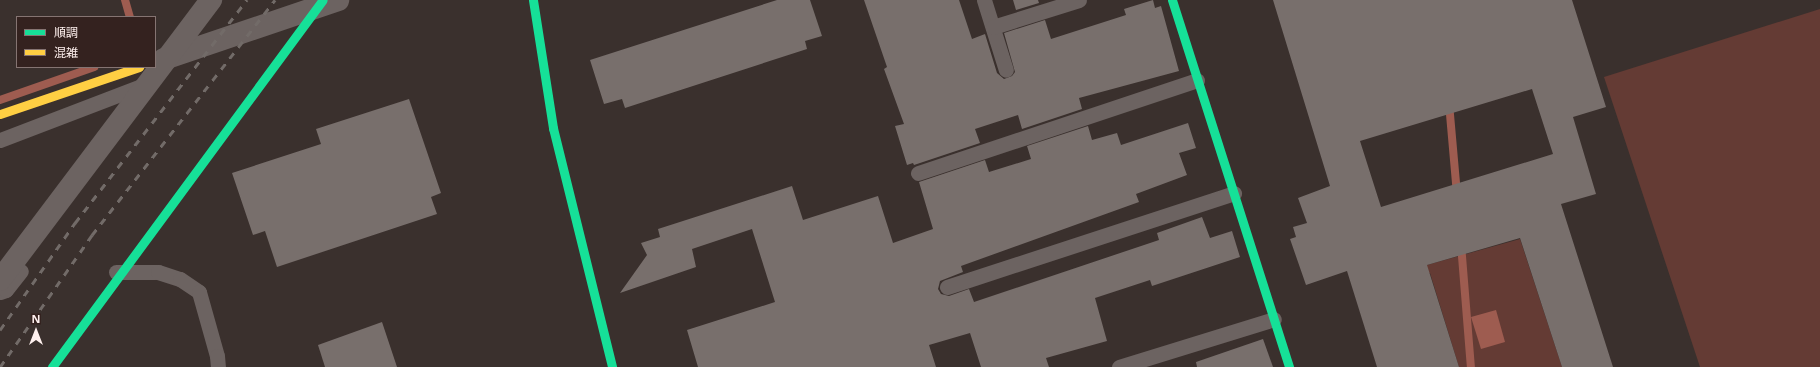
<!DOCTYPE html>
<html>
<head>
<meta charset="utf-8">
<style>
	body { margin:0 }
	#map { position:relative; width:1820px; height:367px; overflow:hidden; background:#3a302d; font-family:"Open Sans","Noto Sans JP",sans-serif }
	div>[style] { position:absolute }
	.green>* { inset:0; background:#643b34 }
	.water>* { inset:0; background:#9e5c50 }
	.stream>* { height:8px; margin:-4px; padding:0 4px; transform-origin:4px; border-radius:4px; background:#9e5c50 }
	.building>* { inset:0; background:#786f6c }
	.lane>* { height:15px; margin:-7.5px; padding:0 7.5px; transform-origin:7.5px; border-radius:7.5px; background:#6c6361 }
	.street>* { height:22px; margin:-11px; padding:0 11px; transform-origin:11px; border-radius:11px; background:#6c6361 }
	.fast>* { height:9px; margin:-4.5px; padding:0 4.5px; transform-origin:4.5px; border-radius:4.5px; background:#16e098 }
	.slow>* { height:9px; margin:-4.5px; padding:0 4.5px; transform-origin:4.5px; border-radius:4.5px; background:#ffcf43 }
	.rail>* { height:3px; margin-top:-1.5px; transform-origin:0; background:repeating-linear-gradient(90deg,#726b68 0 7px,transparent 0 14px) }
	span { translate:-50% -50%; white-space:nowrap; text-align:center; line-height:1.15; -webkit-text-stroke:4px #34221f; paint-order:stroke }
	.legend { position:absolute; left:16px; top:16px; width:140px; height:52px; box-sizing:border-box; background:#34221f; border:1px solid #857472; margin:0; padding:5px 7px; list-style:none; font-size:12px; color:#fef0ee }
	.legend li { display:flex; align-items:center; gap:8px; height:20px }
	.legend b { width:20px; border:1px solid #857472 }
	.north { position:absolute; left:16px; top:311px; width:40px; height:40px; -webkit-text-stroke:3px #34221f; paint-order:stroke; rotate:0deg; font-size:11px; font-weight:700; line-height:16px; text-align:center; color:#fef0ee }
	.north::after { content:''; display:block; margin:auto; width:14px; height:18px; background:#fef0ee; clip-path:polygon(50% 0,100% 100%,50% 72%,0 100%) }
</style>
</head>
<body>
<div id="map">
	<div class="green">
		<i style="clip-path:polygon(1820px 9px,1820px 367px,1700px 367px,1604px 77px)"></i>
		<i style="clip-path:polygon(1520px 239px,1562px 367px,1459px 367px,1430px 273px,1411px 278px,1409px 270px)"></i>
	</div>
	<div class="water">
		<i style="clip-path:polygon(1496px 310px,1505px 342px,1481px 349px,1471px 317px)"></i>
	</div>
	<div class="stream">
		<i style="left:125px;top:0;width:18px;rotate:74deg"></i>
		<i style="left:0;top:100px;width:100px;rotate:-19.3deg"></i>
		<i style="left:1449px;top:103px;width:92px;rotate:85deg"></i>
		<i style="left:1461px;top:244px;width:123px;rotate:85.4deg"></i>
	</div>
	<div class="building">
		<i style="clip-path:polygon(777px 0,810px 0,822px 36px,805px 41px,807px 49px,625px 108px,622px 99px,604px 104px,590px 60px)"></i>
		<i style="clip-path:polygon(864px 0,959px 0,972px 39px,985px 34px,997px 73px,1004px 79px,1012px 76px,1015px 72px,1004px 33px,1045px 20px,1051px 39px,1126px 15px,1124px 9px,1153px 0,1155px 8px,1161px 6px,1179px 71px,1079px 98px,1082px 109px,1022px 129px,1018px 115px,975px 129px,980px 143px,914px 165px,913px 163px,907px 165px,895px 126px,904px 124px,884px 69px,887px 67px)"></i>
		<i style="clip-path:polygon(1013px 0,1038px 0,1039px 3px,1016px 10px)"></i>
		<i style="clip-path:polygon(evenodd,1273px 0,1572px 0,1606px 107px,1573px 117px,1596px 194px,1561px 204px,1613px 367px,1562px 367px,1520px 238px,1427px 265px,1459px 367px,1377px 367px,1347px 271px,1306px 285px,1290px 239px,1296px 237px,1293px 227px,1307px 223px,1298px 198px,1330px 186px,1273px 0,1532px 89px,1553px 154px,1381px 207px,1360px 141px,1532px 89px)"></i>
		<i style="clip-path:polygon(409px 99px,441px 193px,431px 197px,437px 214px,277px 267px,265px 231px,253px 235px,232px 173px,321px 144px,316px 129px)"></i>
		<i style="clip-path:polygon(1188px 123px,1196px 148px,1179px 153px,1187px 175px,1136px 194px,1139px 202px,961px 266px,963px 272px,940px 281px,938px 289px,941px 294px,949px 296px,969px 289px,974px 302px,1159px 240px,1157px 233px,1202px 217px,1210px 238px,1232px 231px,1240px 257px,1152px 286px,1150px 280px,1095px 298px,1107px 341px,1046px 358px,1049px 367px,981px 367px,970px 333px,929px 345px,936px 367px,698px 367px,687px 330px,775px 302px,752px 229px,692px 249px,696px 267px,620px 293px,647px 255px,641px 243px,660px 237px,658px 229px,792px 186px,803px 220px,878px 196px,893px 243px,933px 229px,919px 182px,985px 160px,989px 172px,1031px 159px,1027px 146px,1088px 126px,1092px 140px,1117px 133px,1121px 145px)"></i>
		<i style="clip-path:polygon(382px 322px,397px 367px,325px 367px,318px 345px)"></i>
		<i style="clip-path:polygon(1263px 339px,1273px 367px,1197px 367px,1196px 362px)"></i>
	</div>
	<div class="lane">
		<i style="left:984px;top:0;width:73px;rotate:72.6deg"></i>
		<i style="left:993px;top:27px;width:90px;rotate:-17.4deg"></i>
		<i style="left:0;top:140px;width:154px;rotate:-20.9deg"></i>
		<i style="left:918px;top:173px;width:294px;rotate:-18.4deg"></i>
		<i style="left:116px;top:272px;width:42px"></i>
		<i style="left:158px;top:272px;width:23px;rotate:18deg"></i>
		<i style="left:180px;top:279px;width:23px;rotate:34deg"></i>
		<i style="left:199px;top:292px;width:66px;rotate:74.3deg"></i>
		<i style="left:217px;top:356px;width:11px;rotate:85deg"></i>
		<i style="left:947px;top:287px;width:302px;rotate:-18.1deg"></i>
		<i style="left:0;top:292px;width:6px;rotate:-18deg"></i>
		<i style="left:6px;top:290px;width:24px;rotate:-52deg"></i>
		<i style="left:1119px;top:367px;width:162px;rotate:-17.2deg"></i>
	</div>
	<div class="street">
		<i style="left:164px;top:59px;width:184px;rotate:-18.7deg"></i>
		<i style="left:0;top:280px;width:351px;rotate:-53deg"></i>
	</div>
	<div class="fast">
		<i style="left:533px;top:0;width:130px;rotate:81.1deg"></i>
		<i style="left:553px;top:128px;width:246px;rotate:76.1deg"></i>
		<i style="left:1172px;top:0;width:385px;rotate:72.3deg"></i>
		<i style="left:52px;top:367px;width:456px;rotate:-53.6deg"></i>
	</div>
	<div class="slow">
		<i style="left:0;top:114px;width:147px;rotate:-18.7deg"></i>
	</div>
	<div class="rail">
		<i style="left:0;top:330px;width:131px;rotate:-55deg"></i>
		<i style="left:75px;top:223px;width:282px;rotate:-52.4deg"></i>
		<i style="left:0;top:367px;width:161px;rotate:-55.1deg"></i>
		<i style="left:92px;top:235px;width:298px;rotate:-52.1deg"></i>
	</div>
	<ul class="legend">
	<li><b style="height:5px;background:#16e098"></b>順調</li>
	<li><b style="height:5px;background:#ffcf43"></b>混雑</li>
	</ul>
	<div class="north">N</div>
</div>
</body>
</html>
